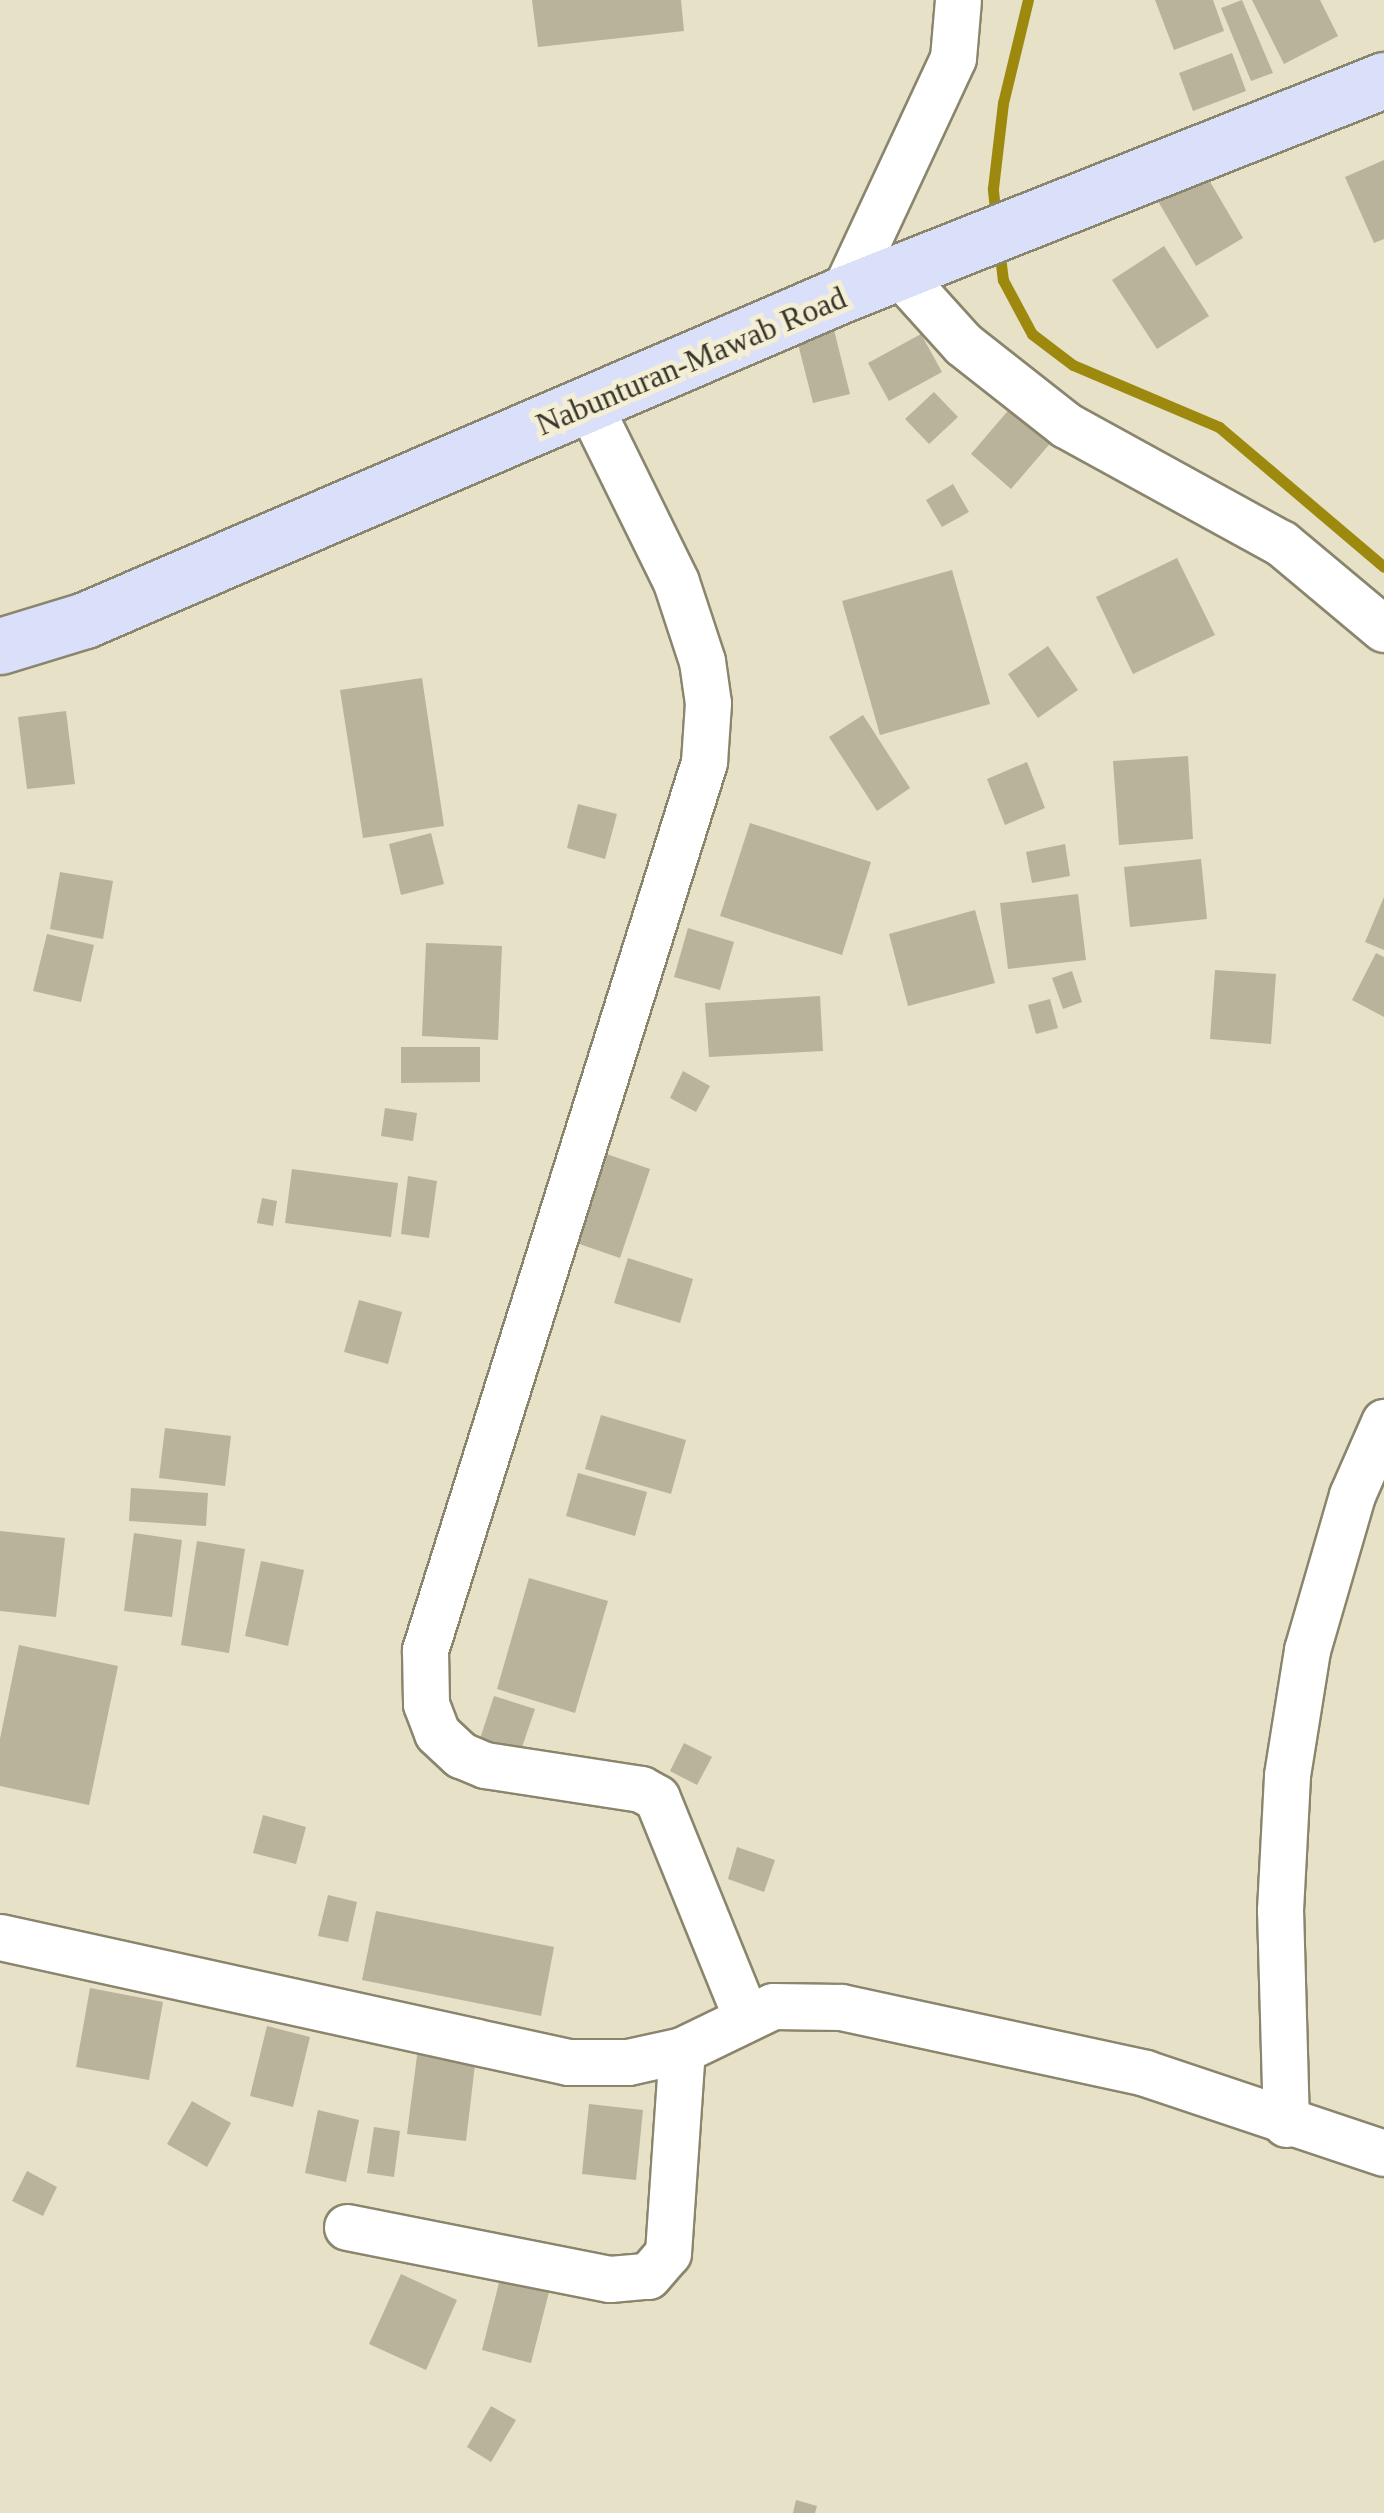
<!DOCTYPE html>
<html>
<head>
<meta charset="utf-8">
<style>
	body { margin:0 }
	#map { position:relative; width:1384px; height:2513px; overflow:hidden; background:#e6e1c7; font-family:"Times New Roman",serif }
	div>[style] { position:absolute }
	.stream>* { height:11px; margin:-5.5px; padding:0 5.5px; transform-origin:5.5px; border-radius:5.5px; background:#9e890f }
	.building>* { inset:0; background:#b8b39a }
	.roads { filter:drop-shadow(2px 0 #8a856d) drop-shadow(-2px 0 #8a856d) drop-shadow(0 2px #8a856d) drop-shadow(0 -2px #8a856d) }
	.street>* { height:45px; margin:-22.5px; padding:0 22.5px; transform-origin:22.5px; border-radius:22.5px; background:#fff }
	.secondary>* { height:55px; margin:-27.5px; padding:0 27.5px; transform-origin:27.5px; border-radius:27.5px; background:#dae0f9 }
	span { translate:-50% -50%; white-space:nowrap; text-align:center; line-height:1.15; -webkit-text-stroke:10px #f3eed4; paint-order:stroke }
	.street-label { font-size:32px; color:#37352a }
</style>
</head>
<body>
<div id="map">
	<div class="stream">
		<i style="left:996px;top:219px;width:31px;rotate:-96deg"></i>
		<i style="left:993px;top:188px;width:86px;rotate:-83.3deg"></i>
		<i style="left:1003px;top:103px;width:106px;rotate:-76.4deg"></i>
		<i style="left:999px;top:248px;width:32px;rotate:83deg"></i>
		<i style="left:1003px;top:280px;width:61px;rotate:61.8deg"></i>
		<i style="left:1032px;top:334px;width:51px;rotate:37.1deg"></i>
		<i style="left:1073px;top:365px;width:159px;rotate:23deg"></i>
		<i style="left:1219px;top:427px;width:216px;rotate:40.3deg"></i>
	</div>
	<div class="building">
		<i style="clip-path:polygon(532px 0,681px 0,684px 31px,538px 47px)"></i>
		<i style="clip-path:polygon(1155px 0,1213px 0,1224px 31px,1174px 50px)"></i>
		<i style="clip-path:polygon(1242px 0,1273px 73px,1251px 81px,1221px 8px)"></i>
		<i style="clip-path:polygon(1252px 0,1320px 0,1338px 36px,1284px 64px)"></i>
		<i style="clip-path:polygon(1232px 53px,1246px 91px,1193px 111px,1179px 73px)"></i>
		<i style="clip-path:polygon(1384px 160px,1384px 239px,1374px 243px,1345px 177px)"></i>
		<i style="clip-path:polygon(1202px 168px,1243px 238px,1196px 266px,1155px 196px)"></i>
		<i style="clip-path:polygon(1164px 246px,1209px 316px,1157px 349px,1112px 280px)"></i>
		<i style="clip-path:polygon(834px 330px,850px 394px,813px 403px,797px 340px)"></i>
		<i style="clip-path:polygon(921px 334px,942px 372px,889px 401px,868px 363px)"></i>
		<i style="clip-path:polygon(934px 392px,958px 417px,929px 444px,905px 419px)"></i>
		<i style="clip-path:polygon(1012px 406px,1053px 440px,1011px 489px,971px 454px)"></i>
		<i style="clip-path:polygon(953px 484px,969px 512px,942px 527px,926px 500px)"></i>
		<i style="clip-path:polygon(1177px 558px,1215px 635px,1133px 674px,1096px 597px)"></i>
		<i style="clip-path:polygon(952px 570px,990px 704px,880px 735px,842px 601px)"></i>
		<i style="clip-path:polygon(1048px 646px,1078px 690px,1038px 718px,1008px 674px)"></i>
		<i style="clip-path:polygon(422px 678px,444px 826px,363px 838px,340px 690px)"></i>
		<i style="clip-path:polygon(66px 711px,75px 784px,27px 789px,18px 717px)"></i>
		<i style="clip-path:polygon(863px 715px,910px 788px,877px 811px,829px 737px)"></i>
		<i style="clip-path:polygon(1188px 756px,1193px 839px,1119px 845px,1113px 761px)"></i>
		<i style="clip-path:polygon(1027px 762px,1045px 808px,1005px 825px,987px 779px)"></i>
		<i style="clip-path:polygon(578px 804px,617px 814px,605px 859px,567px 848px)"></i>
		<i style="clip-path:polygon(750px 823px,871px 862px,842px 955px,720px 916px)"></i>
		<i style="clip-path:polygon(431px 833px,444px 884px,401px 895px,389px 844px)"></i>
		<i style="clip-path:polygon(1065px 844px,1070px 876px,1032px 883px,1026px 852px)"></i>
		<i style="clip-path:polygon(1201px 859px,1207px 919px,1130px 927px,1124px 867px)"></i>
		<i style="clip-path:polygon(60px 872px,113px 881px,103px 939px,50px 929px)"></i>
		<i style="clip-path:polygon(1078px 894px,1086px 960px,1008px 969px,1000px 903px)"></i>
		<i style="clip-path:polygon(1384px 897px,1384px 950px,1365px 942px)"></i>
		<i style="clip-path:polygon(975px 910px,995px 983px,908px 1006px,889px 934px)"></i>
		<i style="clip-path:polygon(688px 928px,734px 942px,720px 990px,674px 977px)"></i>
		<i style="clip-path:polygon(47px 934px,94px 945px,81px 1002px,33px 991px)"></i>
		<i style="clip-path:polygon(426px 943px,502px 946px,498px 1040px,422px 1036px)"></i>
		<i style="clip-path:polygon(1376px 953px,1384px 957px,1384px 1017px,1352px 1000px)"></i>
		<i style="clip-path:polygon(1215px 970px,1276px 974px,1271px 1044px,1210px 1039px)"></i>
		<i style="clip-path:polygon(1072px 971px,1082px 1002px,1063px 1009px,1052px 978px)"></i>
		<i style="clip-path:polygon(820px 996px,823px 1051px,709px 1057px,705px 1003px)"></i>
		<i style="clip-path:polygon(1050px 999px,1058px 1028px,1036px 1034px,1028px 1005px)"></i>
		<i style="clip-path:polygon(401px 1047px,480px 1047px,480px 1082px,401px 1083px)"></i>
		<i style="clip-path:polygon(683px 1071px,710px 1086px,696px 1112px,670px 1098px)"></i>
		<i style="clip-path:polygon(385px 1108px,417px 1113px,413px 1141px,381px 1136px)"></i>
		<i style="clip-path:polygon(592px 1149px,650px 1169px,620px 1258px,562px 1238px)"></i>
		<i style="clip-path:polygon(292px 1169px,398px 1183px,391px 1237px,285px 1223px)"></i>
		<i style="clip-path:polygon(408px 1176px,437px 1181px,429px 1238px,401px 1234px)"></i>
		<i style="clip-path:polygon(262px 1198px,277px 1201px,273px 1226px,257px 1223px)"></i>
		<i style="clip-path:polygon(628px 1258px,693px 1279px,680px 1323px,614px 1303px)"></i>
		<i style="clip-path:polygon(359px 1300px,402px 1312px,388px 1364px,344px 1352px)"></i>
		<i style="clip-path:polygon(601px 1415px,686px 1440px,671px 1494px,585px 1469px)"></i>
		<i style="clip-path:polygon(165px 1428px,231px 1436px,225px 1486px,159px 1478px)"></i>
		<i style="clip-path:polygon(578px 1473px,647px 1492px,635px 1536px,566px 1516px)"></i>
		<i style="clip-path:polygon(131px 1488px,208px 1493px,206px 1526px,129px 1521px)"></i>
		<i style="clip-path:polygon(0 1531px,65px 1538px,56px 1617px,0 1611px)"></i>
		<i style="clip-path:polygon(134px 1533px,182px 1540px,172px 1617px,124px 1611px)"></i>
		<i style="clip-path:polygon(197px 1541px,245px 1549px,229px 1653px,181px 1645px)"></i>
		<i style="clip-path:polygon(261px 1561px,304px 1570px,288px 1646px,245px 1636px)"></i>
		<i style="clip-path:polygon(529px 1578px,608px 1601px,575px 1713px,497px 1689px)"></i>
		<i style="clip-path:polygon(19px 1645px,118px 1666px,89px 1805px,0 1786px,0 1739px)"></i>
		<i style="clip-path:polygon(494px 1696px,535px 1709px,518px 1759px,478px 1745px)"></i>
		<i style="clip-path:polygon(684px 1743px,712px 1757px,697px 1785px,670px 1771px)"></i>
		<i style="clip-path:polygon(263px 1815px,306px 1827px,296px 1864px,253px 1853px)"></i>
		<i style="clip-path:polygon(737px 1847px,775px 1860px,764px 1892px,728px 1879px)"></i>
		<i style="clip-path:polygon(328px 1895px,357px 1902px,348px 1942px,318px 1936px)"></i>
		<i style="clip-path:polygon(376px 1911px,554px 1947px,541px 2016px,362px 1980px)"></i>
		<i style="clip-path:polygon(90px 1988px,163px 2002px,149px 2080px,76px 2067px)"></i>
		<i style="clip-path:polygon(267px 2026px,310px 2037px,293px 2107px,250px 2096px)"></i>
		<i style="clip-path:polygon(418px 2048px,476px 2056px,466px 2141px,407px 2134px)"></i>
		<i style="clip-path:polygon(192px 2101px,231px 2123px,207px 2167px,167px 2144px)"></i>
		<i style="clip-path:polygon(589px 2104px,643px 2110px,636px 2180px,582px 2174px)"></i>
		<i style="clip-path:polygon(318px 2110px,359px 2120px,346px 2182px,305px 2173px)"></i>
		<i style="clip-path:polygon(374px 2127px,400px 2131px,394px 2177px,367px 2173px)"></i>
		<i style="clip-path:polygon(27px 2171px,57px 2187px,43px 2216px,12px 2201px)"></i>
		<i style="clip-path:polygon(401px 2274px,457px 2300px,426px 2370px,369px 2344px)"></i>
		<i style="clip-path:polygon(501px 2275px,550px 2288px,531px 2363px,482px 2350px)"></i>
		<i style="clip-path:polygon(491px 2406px,516px 2420px,491px 2462px,467px 2447px)"></i>
		<i style="clip-path:polygon(796px 2500px,817px 2506px,815px 2513px,793px 2513px)"></i>
	</div>
	<div class="roads">
		<div class="street">
			<i style="left:898px;top:272px;width:97px;rotate:47.9deg"></i>
			<i style="left:963px;top:344px;width:131px;rotate:38.2deg"></i>
			<i style="left:1066px;top:425px;width:245px;rotate:28.8deg"></i>
			<i style="left:1281px;top:543px;width:134px;rotate:39.9deg"></i>
			<i style="left:843px;top:294px;width:260px;rotate:-65deg"></i>
			<i style="left:953px;top:58px;width:58px;rotate:-85.1deg"></i>
			<i style="left:589px;top:405px;width:197px;rotate:63.8deg"></i>
			<i style="left:676px;top:582px;width:83px;rotate:71.8deg"></i>
			<i style="left:702px;top:661px;width:42px;rotate:81.9deg"></i>
			<i style="left:708px;top:703px;width:59px;rotate:93.9deg"></i>
			<i style="left:704px;top:762px;width:931px;rotate:107.44deg"></i>
			<i style="left:425px;top:1650px;width:54px;rotate:88.9deg"></i>
			<i style="left:426px;top:1704px;width:31px;rotate:69deg"></i>
			<i style="left:437px;top:1733px;width:33px;rotate:43deg"></i>
			<i style="left:461px;top:1755px;width:26px;rotate:23deg"></i>
			<i style="left:485px;top:1765px;width:158px;rotate:8.7deg"></i>
			<i style="left:641px;top:1789px;width:18px;rotate:29deg"></i>
			<i style="left:657px;top:1798px;width:234px;rotate:67.9deg"></i>
			<i style="left:0;top:1937px;width:582px;rotate:12.41deg"></i>
			<i style="left:568px;top:2062px;width:60px"></i>
			<i style="left:628px;top:2062px;width:55px;rotate:-12.5deg"></i>
			<i style="left:682px;top:2050px;width:101px;rotate:-25.8deg"></i>
			<i style="left:773px;top:2006px;width:68px;rotate:0.8deg"></i>
			<i style="left:841px;top:2007px;width:311px;rotate:12.2deg"></i>
			<i style="left:1145px;top:2073px;width:252px;rotate:18.5deg"></i>
			<i style="left:1286px;top:2124px;width:214px;rotate:-91.6deg"></i>
			<i style="left:1280px;top:1910px;width:135px;rotate:-87deg"></i>
			<i style="left:1287px;top:1775px;width:127px;rotate:-80.9deg"></i>
			<i style="left:1307px;top:1650px;width:161px;rotate:-73.8deg"></i>
			<i style="left:1352px;top:1495px;width:80px;rotate:-66.3deg"></i>
			<i style="left:347px;top:2227px;width:268px;rotate:11.2deg"></i>
			<i style="left:610px;top:2279px;width:38px;rotate:-5deg"></i>
			<i style="left:648px;top:2276px;width:30px;rotate:-49deg"></i>
			<i style="left:668px;top:2253px;width:203px;rotate:-86.1deg"></i>
		</div>
		<div class="secondary">
			<i style="left:0;top:646px;width:89px;rotate:-17deg"></i>
			<i style="left:85px;top:620px;width:825px;rotate:-23.27deg"></i>
			<i style="left:843px;top:294px;width:582px;rotate:-21.58deg"></i>
		</div>
	</div>
	<div class="street-label">
		<span style="left:691px;top:361px;rotate:-23deg">Nabunturan-Mawab Road</span>
	</div>
</div>
</body>
</html>
